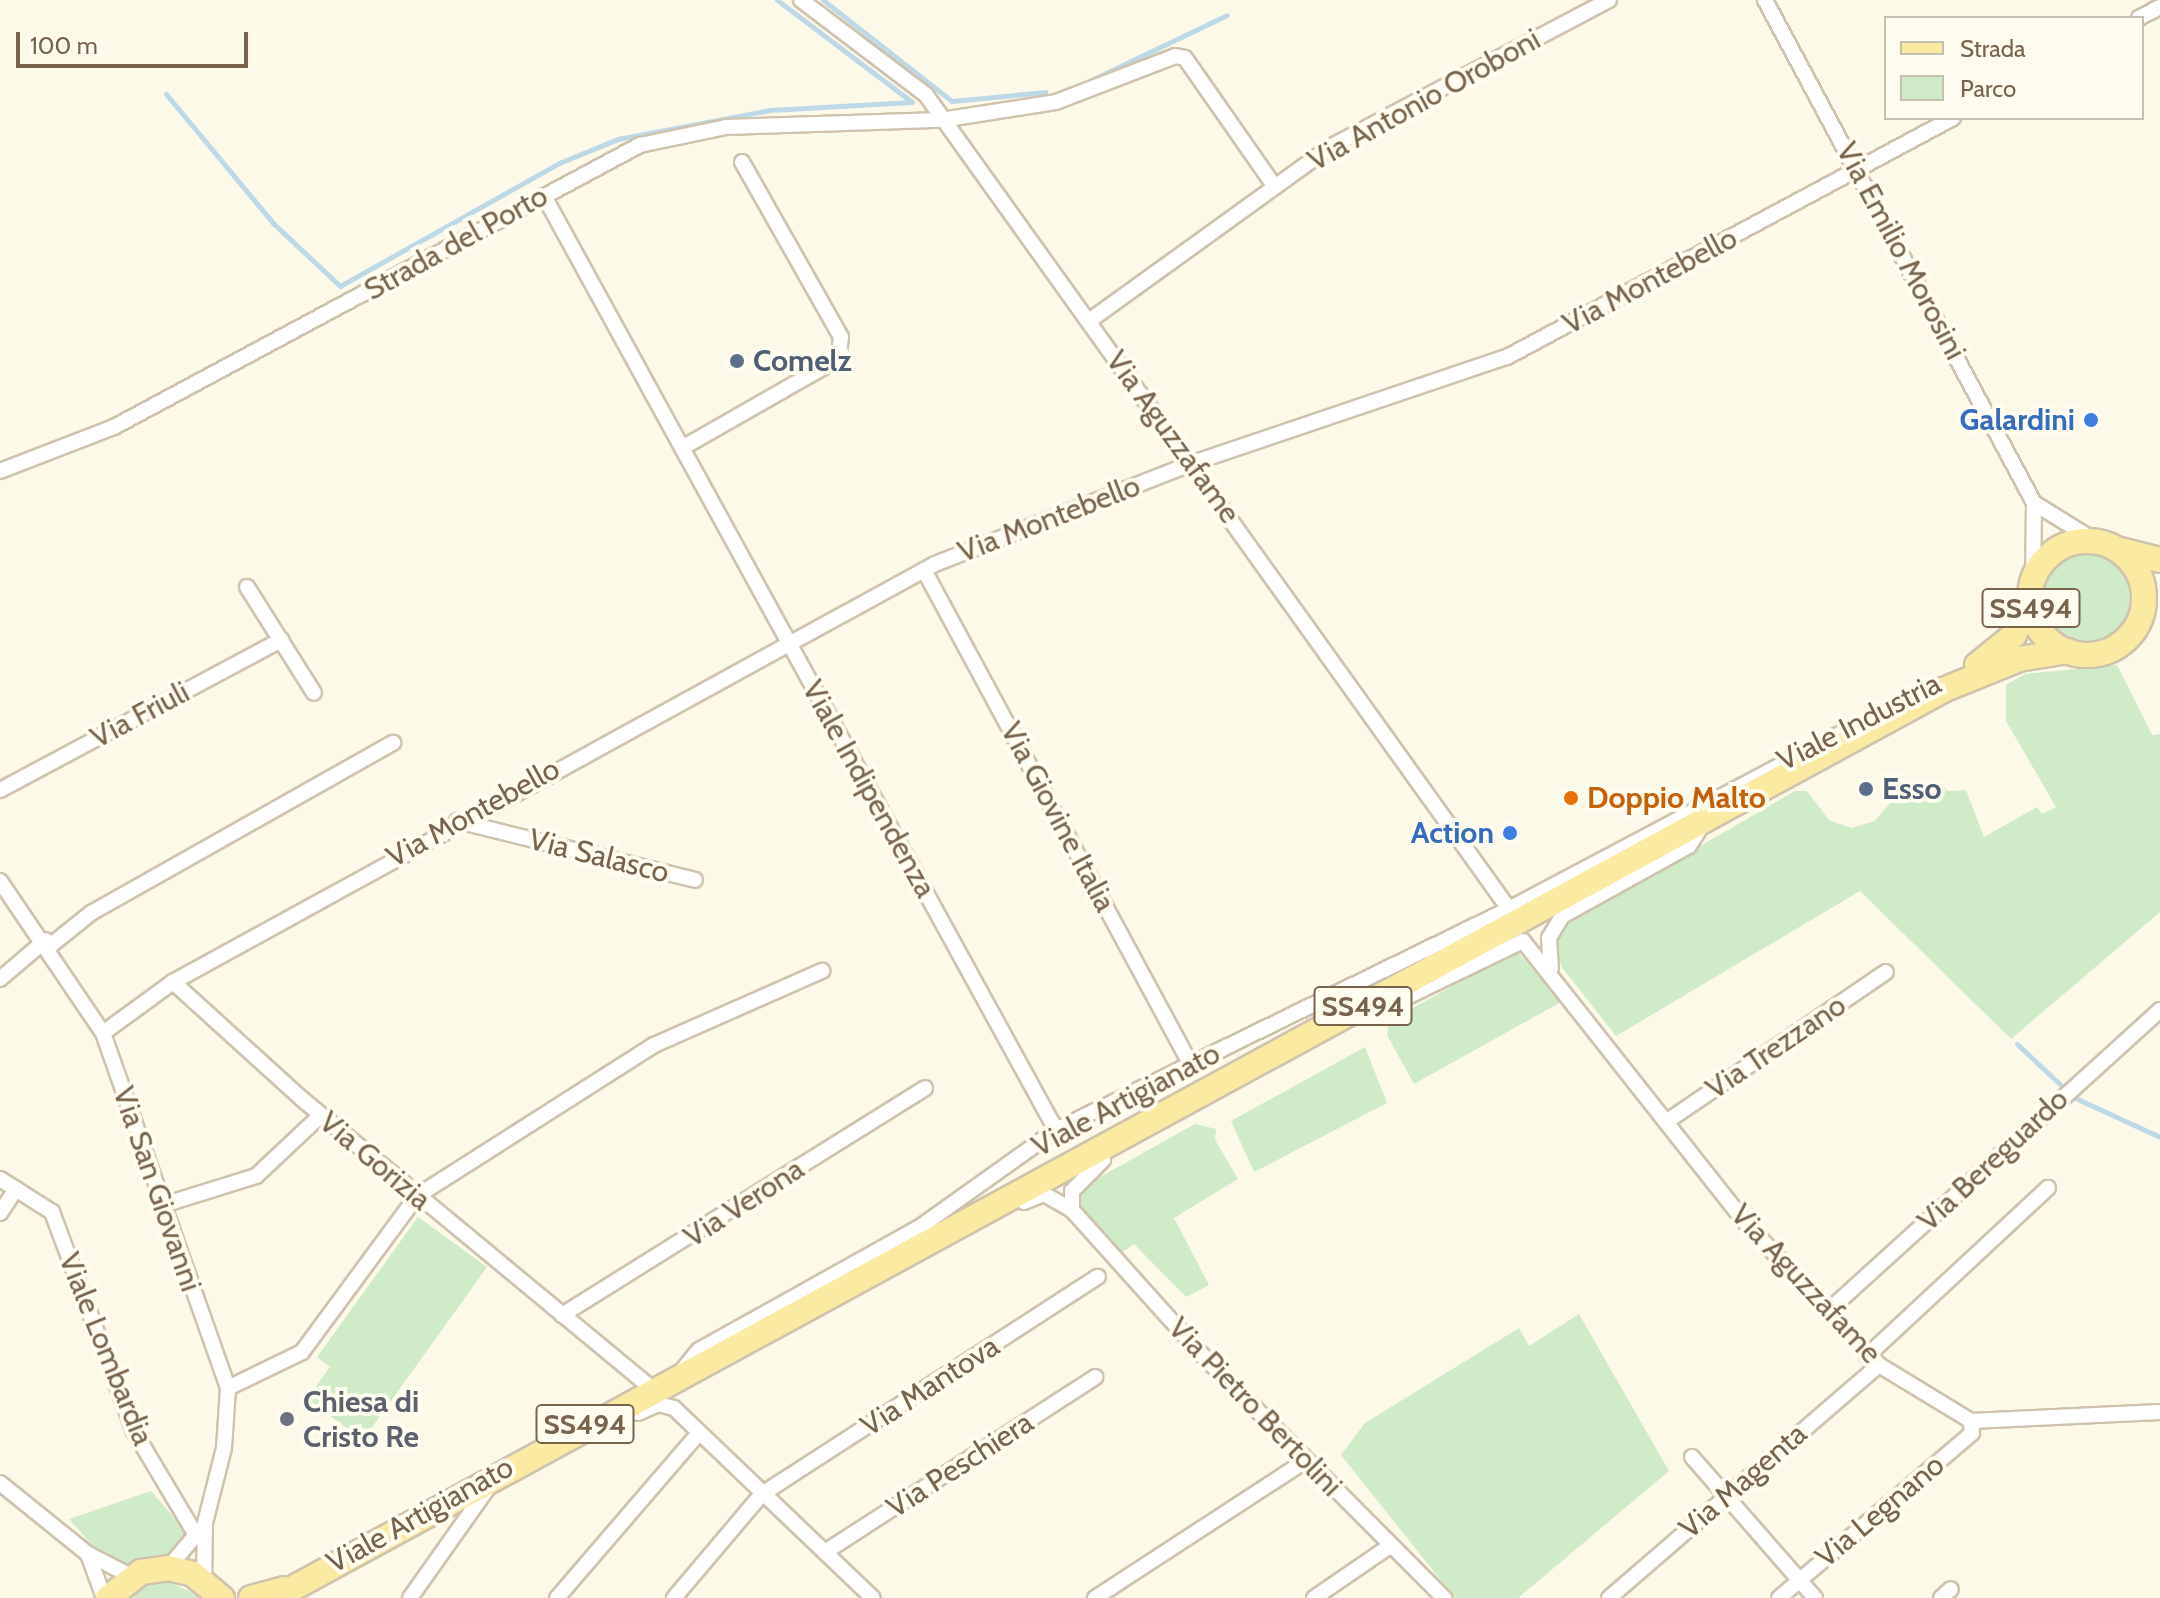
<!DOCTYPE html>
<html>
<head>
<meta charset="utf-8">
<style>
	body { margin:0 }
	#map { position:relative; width:2160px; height:1598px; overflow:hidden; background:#fdf9e9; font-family:Cabin,sans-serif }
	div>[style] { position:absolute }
	.green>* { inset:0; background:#cfebc7 }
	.round { border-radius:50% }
	.stream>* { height:5px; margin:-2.5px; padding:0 2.5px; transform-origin:2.5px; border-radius:2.5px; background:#bdd9e7 }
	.roads { filter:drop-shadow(2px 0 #cfc3ae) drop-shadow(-2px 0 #cfc3ae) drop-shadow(0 2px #cfc3ae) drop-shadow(0 -2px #cfc3ae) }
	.street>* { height:14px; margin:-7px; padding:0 7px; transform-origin:7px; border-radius:7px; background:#fff }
	.primary>* { height:24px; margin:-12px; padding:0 12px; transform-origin:12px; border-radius:12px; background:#faeaa2 }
	.primary>.ring { margin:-12px; padding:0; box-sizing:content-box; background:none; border:24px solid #faeaa2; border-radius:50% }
	.dots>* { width:22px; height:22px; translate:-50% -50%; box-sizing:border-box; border:4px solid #fffcf0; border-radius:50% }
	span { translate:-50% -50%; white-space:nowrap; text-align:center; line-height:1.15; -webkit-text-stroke:8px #fffcf0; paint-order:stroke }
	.shield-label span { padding:2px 6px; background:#fffcf0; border:2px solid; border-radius:6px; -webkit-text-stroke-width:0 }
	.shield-label { font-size:28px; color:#78644c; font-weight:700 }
	.street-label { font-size:30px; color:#78644c }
	.service-label { font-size:30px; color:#4e5e75; font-weight:700 }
	.left { translate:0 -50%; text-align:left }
	.shop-label { font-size:30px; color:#366cbe; font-weight:700 }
	.right { translate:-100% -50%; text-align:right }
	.food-label { font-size:30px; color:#c56008; font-weight:700 }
	.worship-label { font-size:30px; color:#5b616d; font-weight:700 }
	.legend { position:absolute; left:1884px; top:16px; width:260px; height:104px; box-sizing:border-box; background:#fffcf0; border:2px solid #c9bfae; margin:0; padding:10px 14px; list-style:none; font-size:24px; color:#78644c }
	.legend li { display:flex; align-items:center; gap:16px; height:40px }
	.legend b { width:40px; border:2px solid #c9bfae }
	.scale { position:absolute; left:16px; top:32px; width:232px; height:36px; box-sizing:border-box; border:4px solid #78644c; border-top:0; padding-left:10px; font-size:24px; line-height:28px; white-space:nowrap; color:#78644c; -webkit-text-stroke:6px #fffcf0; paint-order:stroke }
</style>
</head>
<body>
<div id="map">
	<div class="green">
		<i class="round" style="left:2040px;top:553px;width:90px;height:90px"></i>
		<i style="clip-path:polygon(2117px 665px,2152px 735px,2160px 734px,2160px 912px,2011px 1039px,1860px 891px,1616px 1036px,1561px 966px,1556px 945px,1566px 924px,1795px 791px,1807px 791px,1829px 820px,1851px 828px,1875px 821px,1901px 790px,1916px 796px,1937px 781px,1948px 791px,1966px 790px,1984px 837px,2037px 807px,2042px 814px,2056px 807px,2006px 721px,2006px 685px,2025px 674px)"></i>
		<i style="clip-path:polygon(1517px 951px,1561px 1002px,1414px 1084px,1387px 1035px,1389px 1021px)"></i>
		<i style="clip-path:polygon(1365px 1047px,1387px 1103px,1254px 1172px,1231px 1121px)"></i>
		<i style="clip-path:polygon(1195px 1124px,1216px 1129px,1215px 1140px,1238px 1179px,1174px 1218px,1209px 1285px,1186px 1297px,1134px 1244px,1117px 1256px,1079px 1206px,1082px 1187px)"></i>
		<i style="clip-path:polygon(418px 1217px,487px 1267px,363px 1440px,307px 1399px,330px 1367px,317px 1357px)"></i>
		<i style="clip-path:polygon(1579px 1314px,1669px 1471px,1518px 1598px,1455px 1598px,1341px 1455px,1365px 1423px,1519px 1328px,1529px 1346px)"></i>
		<i style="clip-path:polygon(151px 1491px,188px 1534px,171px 1555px,154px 1561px,130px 1567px,105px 1560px,69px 1519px)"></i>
		<i style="clip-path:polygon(166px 1581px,206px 1598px,124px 1598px,143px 1585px)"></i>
	</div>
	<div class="stream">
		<i style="left:823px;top:0;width:164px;rotate:38.1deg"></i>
		<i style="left:952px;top:101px;width:94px;rotate:-5.5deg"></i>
		<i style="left:1085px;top:83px;width:157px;rotate:-25.6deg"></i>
		<i style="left:166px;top:94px;width:169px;rotate:50.3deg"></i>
		<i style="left:274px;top:224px;width:91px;rotate:43.2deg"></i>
		<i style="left:340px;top:286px;width:251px;rotate:-29.3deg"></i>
		<i style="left:559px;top:163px;width:64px;rotate:-22.1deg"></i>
		<i style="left:618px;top:139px;width:155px;rotate:-10.8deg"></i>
		<i style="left:770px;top:110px;width:142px;rotate:-3.2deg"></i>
		<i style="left:912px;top:102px;width:169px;rotate:-142.9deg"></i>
		<i style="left:2017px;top:1044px;width:64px;rotate:43.1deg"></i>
		<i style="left:2071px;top:1096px;width:98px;rotate:24.7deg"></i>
	</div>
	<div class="roads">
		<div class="street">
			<i style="left:801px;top:0;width:157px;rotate:37.2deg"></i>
			<i style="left:926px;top:95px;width:1001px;rotate:54.39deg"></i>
			<i style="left:1765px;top:0;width:570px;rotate:61.86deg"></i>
			<i style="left:2034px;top:503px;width:77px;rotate:90.7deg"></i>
			<i style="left:2139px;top:18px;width:24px;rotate:-28deg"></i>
			<i style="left:544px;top:196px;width:1065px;rotate:61.27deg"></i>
			<i style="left:1089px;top:321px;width:299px;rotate:-35.8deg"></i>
			<i style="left:1332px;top:146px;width:313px;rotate:-27.8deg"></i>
			<i style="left:682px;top:448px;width:180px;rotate:-29.7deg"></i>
			<i style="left:838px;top:359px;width:22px;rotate:-82deg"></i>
			<i style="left:841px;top:337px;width:201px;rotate:-119.5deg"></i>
			<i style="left:0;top:471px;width:122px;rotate:-21.1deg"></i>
			<i style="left:114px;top:427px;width:597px;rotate:-28.2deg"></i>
			<i style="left:640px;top:145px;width:88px;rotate:-11.8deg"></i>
			<i style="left:726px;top:127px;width:215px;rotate:-1.9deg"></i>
			<i style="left:941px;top:120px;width:116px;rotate:-8.9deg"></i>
			<i style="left:1056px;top:102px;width:128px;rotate:-21.1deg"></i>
			<i style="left:1175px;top:56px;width:10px;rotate:11deg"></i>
			<i style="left:1185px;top:58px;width:157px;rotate:55.1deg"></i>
			<i style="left:2034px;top:503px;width:74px;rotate:31.8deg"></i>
			<i style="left:924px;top:570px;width:562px;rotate:61.66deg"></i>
			<i style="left:247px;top:587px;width:125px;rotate:57.7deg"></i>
			<i style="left:0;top:790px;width:319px;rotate:-28.1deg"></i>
			<i style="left:457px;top:821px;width:245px;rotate:13.9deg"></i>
			<i style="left:0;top:881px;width:184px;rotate:55.9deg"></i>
			<i style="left:103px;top:1033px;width:376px;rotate:70.6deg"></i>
			<i style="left:228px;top:1388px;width:60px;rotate:93.8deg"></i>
			<i style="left:224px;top:1448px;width:77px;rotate:104.2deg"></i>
			<i style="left:205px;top:1523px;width:57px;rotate:91deg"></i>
			<i style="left:50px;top:946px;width:53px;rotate:-38.8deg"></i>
			<i style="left:91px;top:913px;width:347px;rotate:-29.4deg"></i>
			<i style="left:1551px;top:968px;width:30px;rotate:-94deg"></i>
			<i style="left:1549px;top:938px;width:26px;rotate:-59deg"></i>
			<i style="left:1562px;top:916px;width:145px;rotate:-28.9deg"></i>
			<i style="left:1689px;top:846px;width:26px;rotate:-58deg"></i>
			<i style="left:0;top:979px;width:60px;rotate:-40.3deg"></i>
			<i style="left:173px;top:982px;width:869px;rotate:-28.75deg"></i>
			<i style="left:935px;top:564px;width:277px;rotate:-21.4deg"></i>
			<i style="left:1193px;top:463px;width:331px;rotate:-18.7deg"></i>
			<i style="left:1507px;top:357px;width:506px;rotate:-28.19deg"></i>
			<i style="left:1382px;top:999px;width:23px;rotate:-2deg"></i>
			<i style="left:1405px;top:998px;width:131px;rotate:-25.8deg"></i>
			<i style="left:1523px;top:941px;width:355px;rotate:51.7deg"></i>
			<i style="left:1743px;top:1220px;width:199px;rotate:46.8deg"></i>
			<i style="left:1879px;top:1365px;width:108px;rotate:31.3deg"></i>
			<i style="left:1971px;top:1421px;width:189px;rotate:-2.7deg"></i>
			<i style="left:103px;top:1033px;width:87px;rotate:-36.1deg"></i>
			<i style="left:173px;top:982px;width:174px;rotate:42.2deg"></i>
			<i style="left:302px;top:1099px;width:453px;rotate:39.6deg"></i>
			<i style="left:1666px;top:1122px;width:266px;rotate:-34.3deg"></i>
			<i style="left:0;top:1179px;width:62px;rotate:32.4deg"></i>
			<i style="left:52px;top:1212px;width:234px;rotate:69.5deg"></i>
			<i style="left:134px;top:1431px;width:123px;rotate:59.3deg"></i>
			<i style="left:1024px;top:1202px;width:22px;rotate:-22deg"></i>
			<i style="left:1044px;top:1194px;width:32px;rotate:30deg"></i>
			<i style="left:1072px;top:1210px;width:196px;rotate:48.1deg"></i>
			<i style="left:1203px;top:1356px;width:342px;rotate:45.1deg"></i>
			<i style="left:163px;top:1205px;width:97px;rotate:-17.3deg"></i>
			<i style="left:256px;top:1176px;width:89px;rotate:-43.2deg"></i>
			<i style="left:1072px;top:1210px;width:19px;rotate:-90deg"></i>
			<i style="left:1072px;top:1191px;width:44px;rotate:-45deg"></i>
			<i style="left:0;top:1213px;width:29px;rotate:-56deg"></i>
			<i style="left:1827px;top:1312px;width:450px;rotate:-42.2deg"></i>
			<i style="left:562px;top:1315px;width:428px;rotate:-32deg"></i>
			<i style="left:1867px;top:1356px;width:247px;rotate:-42.9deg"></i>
			<i style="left:681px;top:1372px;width:28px;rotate:-51deg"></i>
			<i style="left:699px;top:1350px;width:253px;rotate:-29.1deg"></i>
			<i style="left:920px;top:1227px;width:167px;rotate:-35.5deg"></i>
			<i style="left:1056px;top:1130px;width:504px;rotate:-26.01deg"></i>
			<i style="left:1509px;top:909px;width:391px;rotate:-27.9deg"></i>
			<i style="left:228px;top:1388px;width:82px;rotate:-25.9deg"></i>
			<i style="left:302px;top:1352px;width:194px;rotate:-53.6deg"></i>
			<i style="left:417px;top:1196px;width:281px;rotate:-32.5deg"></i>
			<i style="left:654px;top:1045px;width:184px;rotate:-23.8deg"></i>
			<i style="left:674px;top:1408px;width:275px;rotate:43.7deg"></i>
			<i style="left:638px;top:1413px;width:22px;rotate:-24deg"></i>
			<i style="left:658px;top:1404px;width:16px;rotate:14deg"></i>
			<i style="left:1692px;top:1457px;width:187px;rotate:48.9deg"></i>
			<i style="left:0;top:1483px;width:113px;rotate:38.9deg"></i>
			<i style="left:88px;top:1554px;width:51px;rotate:27.1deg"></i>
			<i style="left:825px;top:1552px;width:322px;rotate:-32.9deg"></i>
			<i style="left:88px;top:1554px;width:47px;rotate:70deg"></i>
			<i style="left:168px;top:1568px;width:50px;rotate:-49.9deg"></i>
			<i style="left:410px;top:1598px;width:147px;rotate:-54.7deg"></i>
			<i style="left:557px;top:1598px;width:216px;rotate:-49.3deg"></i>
			<i style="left:674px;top:1598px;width:136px;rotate:-49.8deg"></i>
			<i style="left:762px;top:1494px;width:400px;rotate:-32.9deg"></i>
			<i style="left:1095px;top:1598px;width:251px;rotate:-33.1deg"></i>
			<i style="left:1314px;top:1598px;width:92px;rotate:-34.4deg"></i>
			<i style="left:1609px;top:1598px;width:357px;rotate:-40.8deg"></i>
			<i style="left:1779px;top:1598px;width:254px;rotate:-40.5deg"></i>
			<i style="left:1972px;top:1433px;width:12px;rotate:-95deg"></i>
			<i style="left:1941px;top:1598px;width:13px;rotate:-42deg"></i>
		</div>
		<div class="primary">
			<i class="ring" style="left:2030px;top:541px;width:90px;height:90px"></i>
			<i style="left:2120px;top:550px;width:41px;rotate:14deg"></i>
			<i style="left:1977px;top:665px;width:48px;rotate:-39deg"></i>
			<i style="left:2014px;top:635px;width:38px;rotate:-65deg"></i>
			<i style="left:108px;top:1598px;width:42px;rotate:-38.2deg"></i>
			<i style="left:141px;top:1572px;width:27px;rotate:-8deg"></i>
			<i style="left:168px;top:1568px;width:26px;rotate:13deg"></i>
			<i style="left:193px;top:1574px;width:38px;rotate:40deg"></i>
			<i style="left:251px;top:1598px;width:35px;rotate:-15deg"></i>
			<i style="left:275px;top:1598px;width:1899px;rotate:-28.56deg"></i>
			<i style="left:1943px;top:690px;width:82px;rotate:-22.2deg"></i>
			<i style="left:2019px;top:659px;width:50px;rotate:-9.3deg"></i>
		</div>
	</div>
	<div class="dots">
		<i style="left:737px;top:361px;background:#5c6f8a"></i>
		<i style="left:2091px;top:420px;background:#3f7fe0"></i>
		<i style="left:1866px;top:789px;background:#5c6f8a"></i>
		<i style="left:1571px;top:798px;background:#e8710a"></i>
		<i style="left:1510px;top:833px;background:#3f7fe0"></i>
		<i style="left:287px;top:1419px;background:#6b7280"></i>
	</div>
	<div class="shield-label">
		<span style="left:2031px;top:608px">SS494</span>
		<span style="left:1363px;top:1006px">SS494</span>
		<span style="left:585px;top:1424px">SS494</span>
	</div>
	<div class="street-label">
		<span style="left:1424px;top:100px;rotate:-29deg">Via Antonio Oroboni</span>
		<span style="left:456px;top:243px;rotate:-29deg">Strada del Porto</span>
		<span style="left:1901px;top:251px;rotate:62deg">Via Emilio Morosini</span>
		<span style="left:1650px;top:281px;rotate:-28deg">Via Montebello</span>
		<span style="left:1173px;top:437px;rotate:54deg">Via Aguzzafame</span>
		<span style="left:1049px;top:519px;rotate:-21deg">Via Montebello</span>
		<span style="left:140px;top:715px;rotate:-28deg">Via Friuli</span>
		<span style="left:1859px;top:722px;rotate:-27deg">Viale Industria</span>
		<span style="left:869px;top:789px;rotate:61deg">Viale Indipendenza</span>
		<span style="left:473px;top:813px;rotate:-29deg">Via Montebello</span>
		<span style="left:1058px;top:817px;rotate:62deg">Via Giovine Italia</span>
		<span style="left:599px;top:856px;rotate:14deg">Via Salasco</span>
		<span style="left:1776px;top:1047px;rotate:-34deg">Via Trezzano</span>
		<span style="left:1126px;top:1100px;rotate:-28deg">Viale Artigianato</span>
		<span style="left:1993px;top:1160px;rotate:-43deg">Via Bereguardo</span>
		<span style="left:375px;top:1161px;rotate:40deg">Via Gorizia</span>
		<span style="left:157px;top:1189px;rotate:71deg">Via San Giovanni</span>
		<span style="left:744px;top:1203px;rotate:-33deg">Via Verona</span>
		<span style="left:1806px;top:1284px;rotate:47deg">Via Aguzzafame</span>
		<span style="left:106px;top:1349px;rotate:68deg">Viale Lombardia</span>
		<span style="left:930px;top:1386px;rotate:-33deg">Via Mantova</span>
		<span style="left:1255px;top:1407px;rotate:46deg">Via Pietro Bertolini</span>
		<span style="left:960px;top:1465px;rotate:-33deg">Via Peschiera</span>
		<span style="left:1743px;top:1481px;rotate:-41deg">Via Magenta</span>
		<span style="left:1880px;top:1511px;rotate:-40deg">Via Legnano</span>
		<span style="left:420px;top:1515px;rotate:-29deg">Viale Artigianato</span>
	</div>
	<div class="service-label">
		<span class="left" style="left:753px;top:361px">Comelz</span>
		<span class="left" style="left:1882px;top:789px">Esso</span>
	</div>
	<div class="shop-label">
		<span class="right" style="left:2075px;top:420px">Galardini</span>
		<span class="right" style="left:1494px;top:833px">Action</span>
	</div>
	<div class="food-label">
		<span class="left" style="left:1587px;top:798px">Doppio Malto</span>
	</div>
	<div class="worship-label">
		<span class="left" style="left:303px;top:1419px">Chiesa di<br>Cristo Re</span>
	</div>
	<ul class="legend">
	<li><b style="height:10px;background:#faeaa2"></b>Strada</li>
	<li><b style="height:22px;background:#cfebc7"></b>Parco</li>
	</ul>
	<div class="scale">100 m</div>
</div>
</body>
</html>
